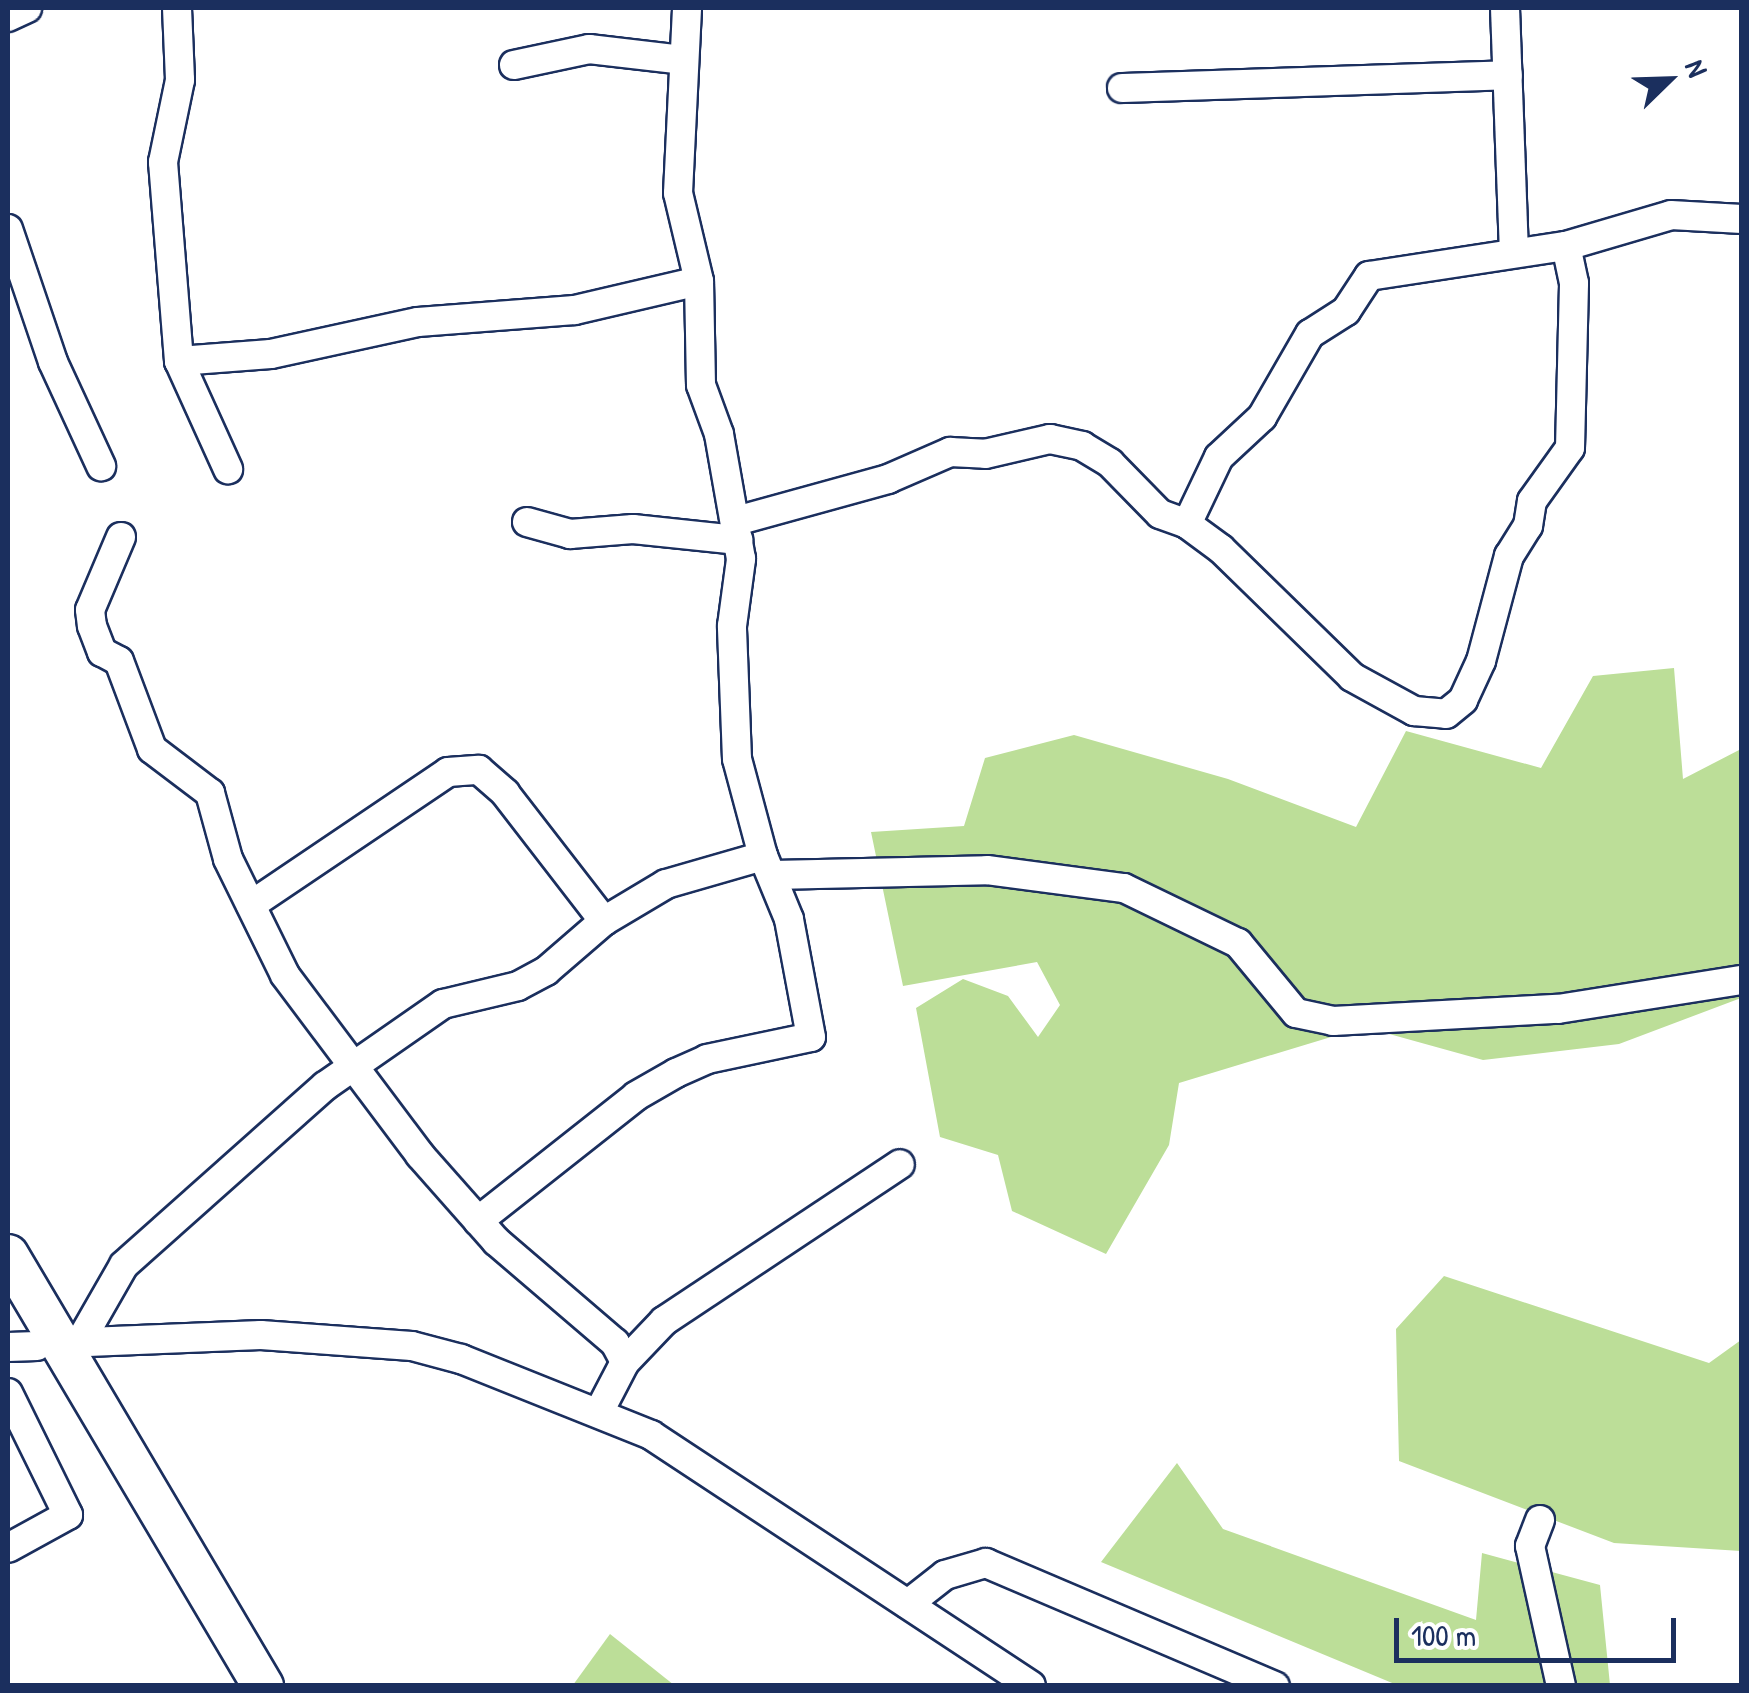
<!DOCTYPE html>
<html>
<head>
<meta charset="utf-8">
<style>
	body { margin:0 }
	#map { position:relative; width:1749px; height:1693px; overflow:hidden; background:#fff; font-family:"Patrick Hand",sans-serif }
	div>[style] { position:absolute }
	.green>* { inset:0; background:#bcde98 }
	.roads { filter:drop-shadow(2px 0 #1b2f5e) drop-shadow(-2px 0 #1b2f5e) drop-shadow(0 2px #1b2f5e) drop-shadow(0 -2px #1b2f5e) }
	.minor>* { height:28px; margin:-14px; padding:0 14px; transform-origin:14px; border-radius:14px; background:#fff }
	.highway>* { height:40px; margin:-20px; padding:0 20px; transform-origin:20px; border-radius:20px; background:#fff }
	span { translate:-50% -50%; white-space:nowrap; text-align:center; line-height:1.15; -webkit-text-stroke:9px #fff; paint-order:stroke }
	.frame { position:absolute; inset:0; border:10px solid #1b2f5e; pointer-events:none }
	.north { position:absolute; left:1619px; top:30px; width:100px; height:100px; -webkit-text-stroke:8px #fff; paint-order:stroke; rotate:67deg; font-size:28px; font-weight:700; line-height:40px; text-align:center; color:#1b2f5e }
	.north::after { content:''; display:block; margin:auto; width:35px; height:45px; background:#1b2f5e; clip-path:polygon(50% 0,100% 100%,50% 72%,0 100%) }
	.scale { position:absolute; left:1394px; top:1618px; width:282px; height:45px; box-sizing:border-box; border:5px solid #1b2f5e; border-top:0; padding-left:12px; font-size:30px; line-height:35px; white-space:nowrap; color:#1b2f5e; -webkit-text-stroke:8px #fff; paint-order:stroke }
</style>
</head>
<body>
<div id="map">
	<div class="green">
		<i style="clip-path:polygon(1674px 668px,1683px 779px,1741px 749px,1741px 998px,1619px 1044px,1483px 1060px,1364px 1027px,1179px 1083px,1169px 1145px,1106px 1254px,1012px 1211px,998px 1155px,940px 1137px,916px 1008px,963px 979px,1008px 996px,1038px 1037px,1060px 1005px,1037px 962px,903px 986px,871px 832px,964px 826px,985px 758px,1074px 735px,1228px 779px,1356px 827px,1406px 731px,1541px 768px,1593px 676px)"></i>
		<i style="clip-path:polygon(1444px 1276px,1709px 1363px,1741px 1340px,1741px 1551px,1614px 1543px,1399px 1461px,1396px 1329px)"></i>
		<i style="clip-path:polygon(1177px 1463px,1223px 1529px,1476px 1620px,1482px 1553px,1600px 1585px,1610px 1685px,1397px 1685px,1101px 1562px)"></i>
		<i style="clip-path:polygon(610px 1634px,674px 1685px,573px 1685px)"></i>
	</div>
	<div class="roads">
		<div class="minor">
			<i style="left:177px;top:8px;width:72px;rotate:87.6deg"></i>
			<i style="left:180px;top:80px;width:84px;rotate:101.7deg"></i>
			<i style="left:163px;top:162px;width:200px;rotate:85.4deg"></i>
			<i style="left:179px;top:361px;width:119px;rotate:65.6deg"></i>
			<i style="left:1505px;top:8px;width:245px;rotate:87.9deg"></i>
			<i style="left:8px;top:17px;width:21px;rotate:-25deg"></i>
			<i style="left:514px;top:65px;width:77px;rotate:-12deg"></i>
			<i style="left:589px;top:49px;width:94px;rotate:6.7deg"></i>
			<i style="left:1122px;top:88px;width:386px;rotate:-1.9deg"></i>
			<i style="left:8px;top:229px;width:140px;rotate:71.3deg"></i>
			<i style="left:53px;top:362px;width:115px;rotate:65.2deg"></i>
			<i style="left:179px;top:361px;width:92px;rotate:-4.4deg"></i>
			<i style="left:271px;top:354px;width:150px;rotate:-12.3deg"></i>
			<i style="left:418px;top:322px;width:157px;rotate:-4.4deg"></i>
			<i style="left:575px;top:310px;width:127px;rotate:-13.2deg"></i>
			<i style="left:736px;top:521px;width:158px;rotate:-15.4deg"></i>
			<i style="left:888px;top:479px;width:68px;rotate:-23.5deg"></i>
			<i style="left:950px;top:452px;width:35px;rotate:3deg"></i>
			<i style="left:985px;top:454px;width:67px;rotate:-13deg"></i>
			<i style="left:1050px;top:439px;width:33px;rotate:12deg"></i>
			<i style="left:1082px;top:446px;width:33px;rotate:31deg"></i>
			<i style="left:1110px;top:463px;width:71px;rotate:45.6deg"></i>
			<i style="left:1160px;top:514px;width:29px;rotate:20deg"></i>
			<i style="left:1187px;top:524px;width:42px;rotate:36.3deg"></i>
			<i style="left:1221px;top:549px;width:183px;rotate:44.3deg"></i>
			<i style="left:1352px;top:677px;width:71px;rotate:28.7deg"></i>
			<i style="left:1414px;top:711px;width:32px;rotate:5deg"></i>
			<i style="left:1446px;top:714px;width:22px;rotate:-39deg"></i>
			<i style="left:1463px;top:700px;width:43px;rotate:-65.2deg"></i>
			<i style="left:1481px;top:661px;width:109px;rotate:-75.1deg"></i>
			<i style="left:1509px;top:556px;width:36px;rotate:-58deg"></i>
			<i style="left:1528px;top:526px;width:25px;rotate:-81deg"></i>
			<i style="left:1532px;top:501px;width:65px;rotate:-54.4deg"></i>
			<i style="left:1570px;top:448px;width:165px;rotate:-88.6deg"></i>
			<i style="left:1574px;top:283px;width:38px;rotate:-102deg"></i>
			<i style="left:527px;top:522px;width:45px;rotate:15.6deg"></i>
			<i style="left:570px;top:534px;width:63px;rotate:-4.5deg"></i>
			<i style="left:633px;top:529px;width:106px;rotate:6deg"></i>
			<i style="left:1187px;top:524px;width:74px;rotate:-64.5deg"></i>
			<i style="left:1219px;top:457px;width:59px;rotate:-42.9deg"></i>
			<i style="left:1262px;top:417px;width:96px;rotate:-60deg"></i>
			<i style="left:1310px;top:334px;width:43px;rotate:-32.6deg"></i>
			<i style="left:1346px;top:311px;width:42px;rotate:-56.7deg"></i>
			<i style="left:1369px;top:276px;width:199px;rotate:-8.7deg"></i>
			<i style="left:1566px;top:246px;width:109px;rotate:-16.4deg"></i>
			<i style="left:1671px;top:215px;width:71px;rotate:3.2deg"></i>
			<i style="left:121px;top:537px;width:79px;rotate:113deg"></i>
			<i style="left:90px;top:610px;width:16px;rotate:83deg"></i>
			<i style="left:92px;top:626px;width:28px;rotate:69deg"></i>
			<i style="left:102px;top:652px;width:19px;rotate:28deg"></i>
			<i style="left:119px;top:661px;width:94px;rotate:69.4deg"></i>
			<i style="left:152px;top:749px;width:73px;rotate:37.2deg"></i>
			<i style="left:210px;top:793px;width:68px;rotate:74.7deg"></i>
			<i style="left:228px;top:859px;width:129px;rotate:63.8deg"></i>
			<i style="left:285px;top:975px;width:225px;rotate:53.1deg"></i>
			<i style="left:420px;top:1155px;width:115px;rotate:48.5deg"></i>
			<i style="left:496px;top:1241px;width:157px;rotate:40.6deg"></i>
			<i style="left:615px;top:1343px;width:21px;rotate:62deg"></i>
			<i style="left:773px;top:875px;width:214px;rotate:-1.3deg"></i>
			<i style="left:987px;top:870px;width:138px;rotate:7.5deg"></i>
			<i style="left:1124px;top:888px;width:127px;rotate:25.8deg"></i>
			<i style="left:1238px;top:943px;width:91px;rotate:50.4deg"></i>
			<i style="left:1296px;top:1013px;width:38px;rotate:12deg"></i>
			<i style="left:1333px;top:1021px;width:225px;rotate:-3.1deg"></i>
			<i style="left:1558px;top:1009px;width:186px;rotate:-9deg"></i>
			<i style="left:251px;top:905px;width:238px;rotate:-34deg"></i>
			<i style="left:448px;top:772px;width:31px;rotate:-4deg"></i>
			<i style="left:479px;top:770px;width:35px;rotate:41deg"></i>
			<i style="left:505px;top:793px;width:162px;rotate:52.3deg"></i>
			<i style="left:478px;top:1221px;width:201px;rotate:-38.3deg"></i>
			<i style="left:636px;top:1096px;width:46px;rotate:-29.9deg"></i>
			<i style="left:676px;top:1073px;width:34px;rotate:-24deg"></i>
			<i style="left:707px;top:1059px;width:106px;rotate:-11.9deg"></i>
			<i style="left:811px;top:1037px;width:120px;rotate:-100.6deg"></i>
			<i style="left:789px;top:919px;width:68px;rotate:-112.4deg"></i>
			<i style="left:763px;top:856px;width:100px;rotate:-105deg"></i>
			<i style="left:737px;top:759px;width:133px;rotate:-92.2deg"></i>
			<i style="left:732px;top:626px;width:68px;rotate:-82.3deg"></i>
			<i style="left:741px;top:559px;width:127px;rotate:-100deg"></i>
			<i style="left:719px;top:434px;width:52px;rotate:-110.2deg"></i>
			<i style="left:701px;top:385px;width:104px;rotate:-91.1deg"></i>
			<i style="left:699px;top:281px;width:90px;rotate:-103.4deg"></i>
			<i style="left:678px;top:193px;width:185px;rotate:-87.2deg"></i>
			<i style="left:81px;top:1340px;width:86px;rotate:-60.2deg"></i>
			<i style="left:124px;top:1265px;width:269px;rotate:-41.7deg"></i>
			<i style="left:325px;top:1086px;width:144px;rotate:-34.8deg"></i>
			<i style="left:443px;top:1004px;width:77px;rotate:-13.5deg"></i>
			<i style="left:518px;top:986px;width:32px;rotate:-28deg"></i>
			<i style="left:546px;top:971px;width:77px;rotate:-40.8deg"></i>
			<i style="left:604px;top:921px;width:72px;rotate:-30.8deg"></i>
			<i style="left:666px;top:884px;width:101px;rotate:-16.1deg"></i>
			<i style="left:63px;top:1343px;width:198px;rotate:-2.3deg"></i>
			<i style="left:261px;top:1335px;width:151px;rotate:4.2deg"></i>
			<i style="left:412px;top:1346px;width:51px;rotate:14.9deg"></i>
			<i style="left:461px;top:1359px;width:205px;rotate:21.8deg"></i>
			<i style="left:651px;top:1435px;width:455px;rotate:33.4deg"></i>
			<i style="left:8px;top:1347px;width:29px;rotate:-2deg"></i>
			<i style="left:8px;top:1393px;width:136px;rotate:63.8deg"></i>
			<i style="left:68px;top:1515px;width:68px;rotate:151.2deg"></i>
			<i style="left:600px;top:1410px;width:54px;rotate:-62.5deg"></i>
			<i style="left:625px;top:1362px;width:57px;rotate:-46.4deg"></i>
			<i style="left:664px;top:1321px;width:283px;rotate:-33.6deg"></i>
			<i style="left:1540px;top:1520px;width:28px;rotate:111deg"></i>
			<i style="left:1530px;top:1546px;width:143px;rotate:77.5deg"></i>
			<i style="left:908px;top:1604px;width:47px;rotate:-38.1deg"></i>
			<i style="left:945px;top:1575px;width:43px;rotate:-16.3deg"></i>
			<i style="left:986px;top:1563px;width:314px;rotate:23.1deg"></i>
		</div>
		<div class="highway">
			<i style="left:8px;top:1255px;width:501px;rotate:59.39deg"></i>
		</div>
	</div>
	<div class="frame"></div>
	<div class="north">N</div>
	<div class="scale">100 m</div>
</div>
</body>
</html>
